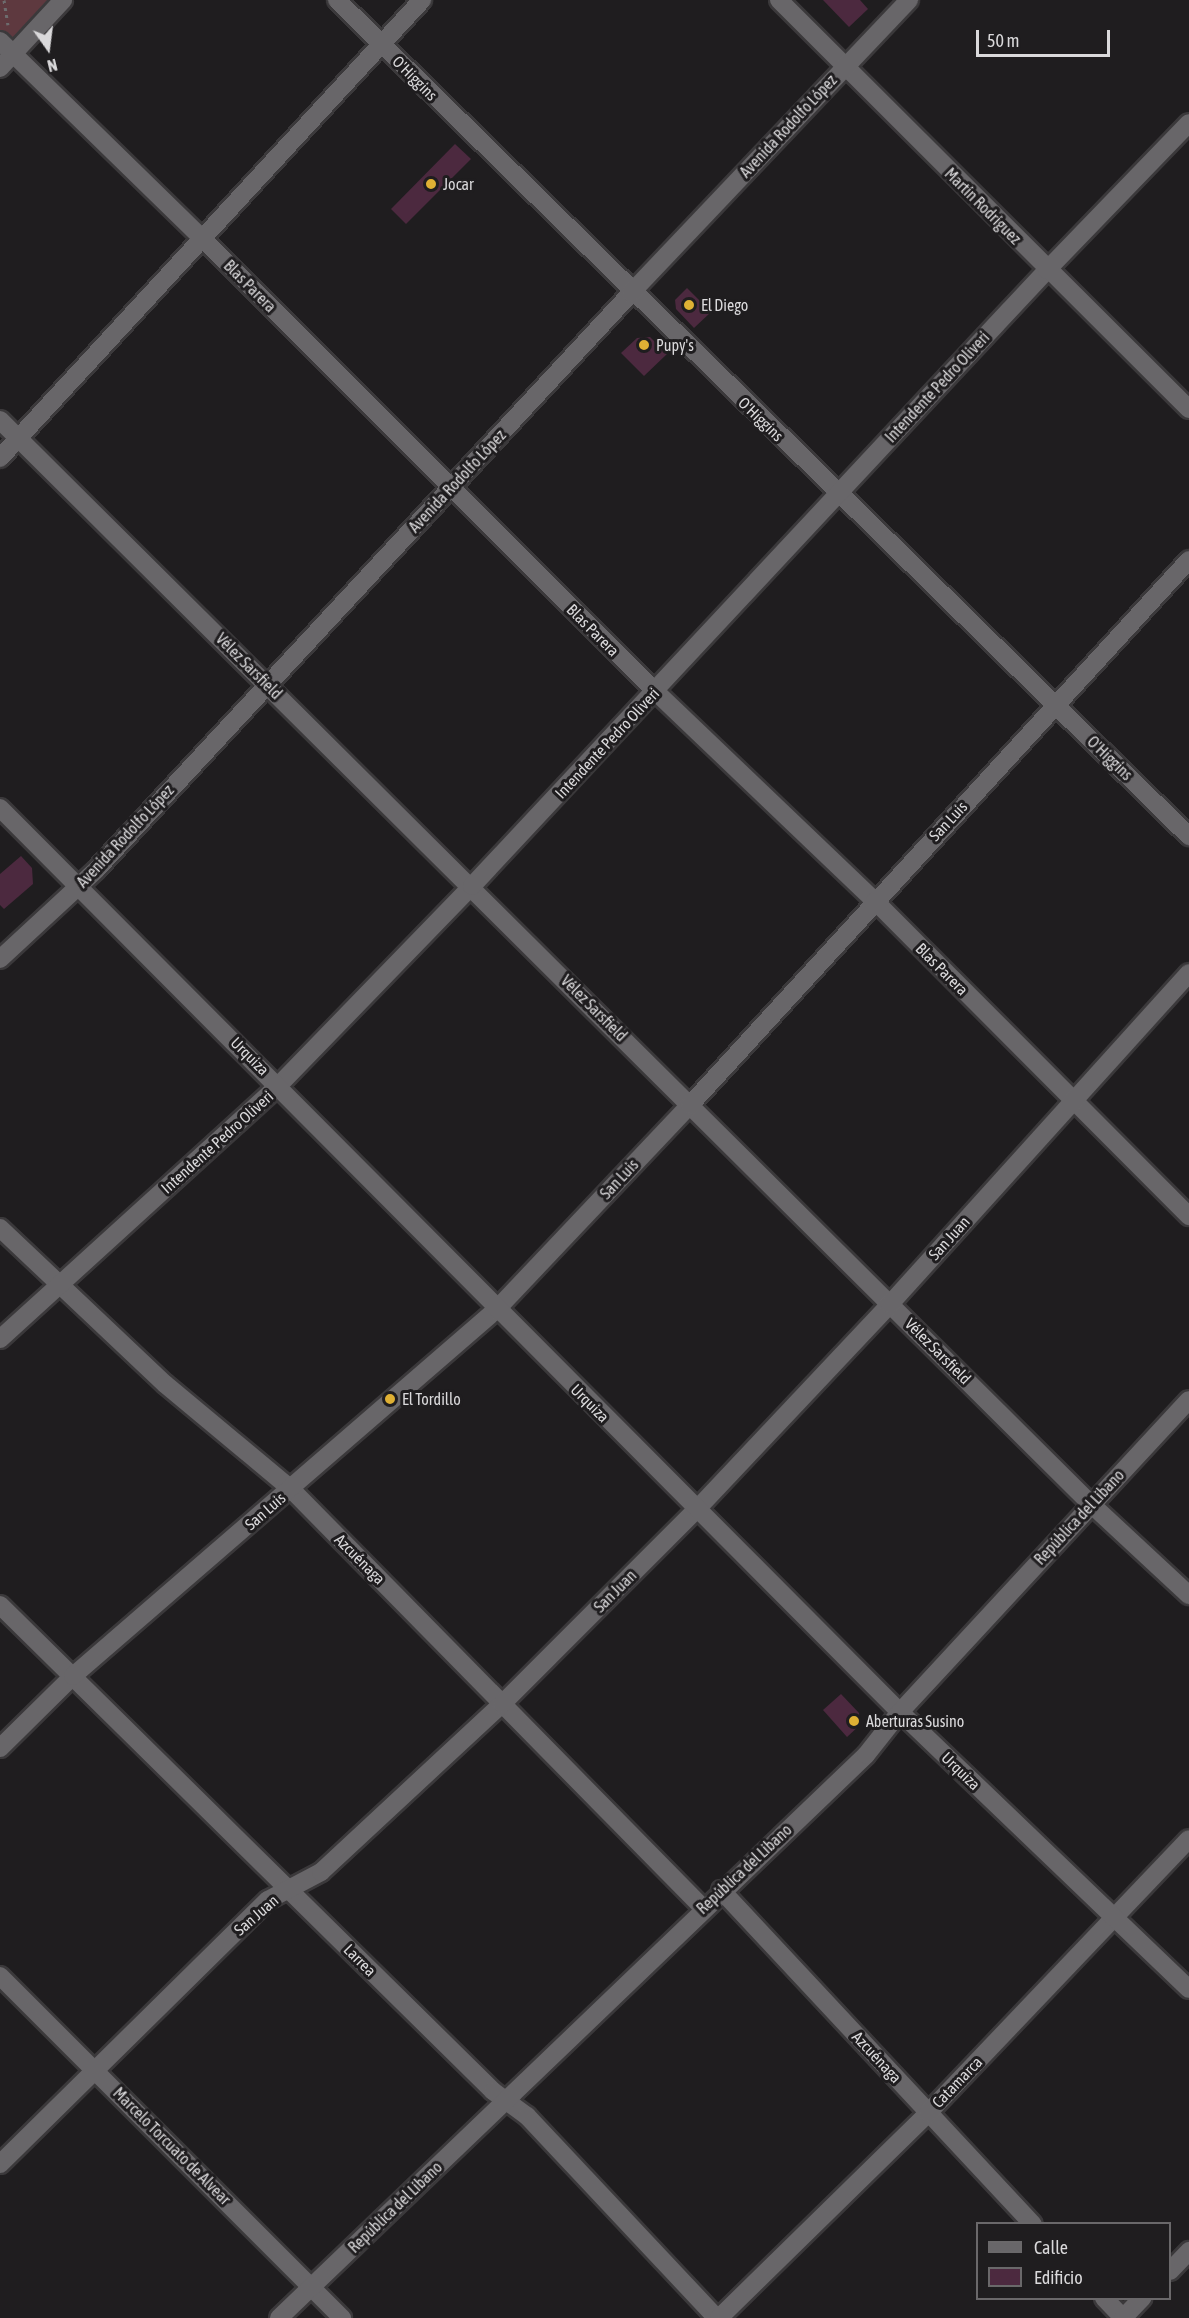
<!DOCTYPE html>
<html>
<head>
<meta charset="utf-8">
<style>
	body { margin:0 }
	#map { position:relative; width:1189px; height:2318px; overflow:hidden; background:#1f1d1f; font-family:"Asap Condensed",sans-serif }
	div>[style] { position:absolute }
	.green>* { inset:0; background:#5e393f }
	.building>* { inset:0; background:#4c293f }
	.path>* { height:3px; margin-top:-1.5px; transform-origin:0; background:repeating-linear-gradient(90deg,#6d6c6e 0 3px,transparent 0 7.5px) }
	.roads { filter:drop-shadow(2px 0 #3b393b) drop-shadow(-2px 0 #3b393b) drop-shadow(0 2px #3b393b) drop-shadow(0 -2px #3b393b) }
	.street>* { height:18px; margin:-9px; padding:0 9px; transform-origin:9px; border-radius:9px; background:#686669 }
	.secondary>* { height:18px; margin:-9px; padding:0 9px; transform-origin:9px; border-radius:9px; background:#686669 }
	.dots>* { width:16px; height:16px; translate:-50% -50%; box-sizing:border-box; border:3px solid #1f1d1f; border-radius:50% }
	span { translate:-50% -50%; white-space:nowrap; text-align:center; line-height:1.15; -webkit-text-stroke:6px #1f1d1f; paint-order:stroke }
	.street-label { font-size:16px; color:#dad9db }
	.poi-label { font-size:16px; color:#dad9db }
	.left { translate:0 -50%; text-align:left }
	.legend { position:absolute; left:976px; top:2222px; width:195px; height:78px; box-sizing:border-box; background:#1f1d1f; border:2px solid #6a686a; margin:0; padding:8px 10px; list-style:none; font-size:18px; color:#dad9db }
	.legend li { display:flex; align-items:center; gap:12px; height:30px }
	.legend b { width:30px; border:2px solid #6a686a }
	.north { position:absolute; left:18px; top:18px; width:60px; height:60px; -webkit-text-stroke:4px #1f1d1f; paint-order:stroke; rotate:166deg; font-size:16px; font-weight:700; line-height:24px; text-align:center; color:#dad9db }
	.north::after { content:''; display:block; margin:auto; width:21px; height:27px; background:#dad9db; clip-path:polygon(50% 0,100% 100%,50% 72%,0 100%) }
	.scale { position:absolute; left:976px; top:30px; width:134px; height:27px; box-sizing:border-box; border:3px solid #dad9db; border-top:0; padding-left:8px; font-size:18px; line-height:21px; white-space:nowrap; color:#dad9db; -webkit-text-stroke:4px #1f1d1f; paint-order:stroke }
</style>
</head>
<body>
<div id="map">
	<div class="green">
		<i style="clip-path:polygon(0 0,63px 0,13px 54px,0 41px)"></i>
	</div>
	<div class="building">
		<i style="clip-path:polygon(823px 0,860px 0,868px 9px,849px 27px)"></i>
		<i style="clip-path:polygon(455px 144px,471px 159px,406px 224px,391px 209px)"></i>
		<i style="clip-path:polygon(687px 288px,711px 312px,694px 328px,676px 309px,675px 300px)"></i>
		<i style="clip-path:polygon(650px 337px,667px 354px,644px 376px,621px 353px,637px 338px)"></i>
		<i style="clip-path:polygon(21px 856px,32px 868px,33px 884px,4px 909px,0 905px,0 874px)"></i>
		<i style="clip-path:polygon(841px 1694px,859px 1713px,860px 1725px,847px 1737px,823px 1710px)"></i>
	</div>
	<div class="path">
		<i style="left:4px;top:0;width:25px;rotate:81deg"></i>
	</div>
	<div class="roads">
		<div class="street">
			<i style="left:337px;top:0;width:1194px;rotate:44.46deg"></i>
			<i style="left:0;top:41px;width:284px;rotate:44.3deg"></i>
			<i style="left:203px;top:239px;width:641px;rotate:45deg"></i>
			<i style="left:656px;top:692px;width:303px;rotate:43.7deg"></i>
			<i style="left:875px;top:901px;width:445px;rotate:45.1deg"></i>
			<i style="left:0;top:68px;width:93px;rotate:-47.2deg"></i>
			<i style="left:0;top:420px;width:1538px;rotate:44.82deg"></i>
			<i style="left:1091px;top:1504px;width:134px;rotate:42.9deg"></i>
			<i style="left:0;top:458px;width:623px;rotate:-47.34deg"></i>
			<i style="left:0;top:1228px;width:227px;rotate:43.4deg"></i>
			<i style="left:165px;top:1384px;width:164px;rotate:39.8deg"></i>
			<i style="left:291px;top:1489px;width:588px;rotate:45.48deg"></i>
			<i style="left:0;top:1339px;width:377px;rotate:-42.3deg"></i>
			<i style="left:279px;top:1085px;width:277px;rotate:-45.9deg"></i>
			<i style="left:472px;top:886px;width:843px;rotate:-46.97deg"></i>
			<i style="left:1047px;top:270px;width:204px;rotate:-46deg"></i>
			<i style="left:0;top:1605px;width:692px;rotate:44.59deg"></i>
			<i style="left:493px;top:2091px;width:42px;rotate:36.3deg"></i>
			<i style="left:527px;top:2116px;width:277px;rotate:46.8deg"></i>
			<i style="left:0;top:1748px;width:103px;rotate:-44.6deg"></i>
			<i style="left:73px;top:1676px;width:561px;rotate:-40.88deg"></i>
			<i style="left:497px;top:1309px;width:281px;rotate:-46.6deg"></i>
			<i style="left:690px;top:1105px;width:739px;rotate:-47.52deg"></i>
			<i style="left:721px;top:1890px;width:457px;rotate:47deg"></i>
			<i style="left:0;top:1976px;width:484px;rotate:45deg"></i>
			<i style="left:0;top:2164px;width:376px;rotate:-44.6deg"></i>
			<i style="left:268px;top:1900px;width:60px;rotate:-27.8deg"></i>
			<i style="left:321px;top:1872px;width:247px;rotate:-42.9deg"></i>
			<i style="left:502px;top:1704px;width:276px;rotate:-45deg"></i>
			<i style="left:697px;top:1509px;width:282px;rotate:-46.7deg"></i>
			<i style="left:890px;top:1304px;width:446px;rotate:-47.9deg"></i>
			<i style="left:1170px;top:2271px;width:28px;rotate:-46deg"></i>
			<i style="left:1104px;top:2298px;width:28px;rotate:46deg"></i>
			<i style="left:719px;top:2318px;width:293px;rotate:-44.4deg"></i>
			<i style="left:928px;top:2113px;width:378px;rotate:-46.4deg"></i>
			<i style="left:1123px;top:2318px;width:28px;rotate:-46deg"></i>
		</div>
		<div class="secondary">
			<i style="left:779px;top:0;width:579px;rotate:44.93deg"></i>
			<i style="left:0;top:808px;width:1276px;rotate:45.13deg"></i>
			<i style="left:900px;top:1712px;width:400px;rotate:43.8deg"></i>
			<i style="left:0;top:959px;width:131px;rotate:-42.8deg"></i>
			<i style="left:96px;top:870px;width:787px;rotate:-47.16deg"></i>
			<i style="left:631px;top:293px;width:404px;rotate:-46.5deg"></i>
			<i style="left:279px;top:2318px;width:813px;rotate:-43.8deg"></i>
			<i style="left:866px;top:1755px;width:55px;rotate:-51.7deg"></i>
			<i style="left:900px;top:1712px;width:425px;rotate:-47.2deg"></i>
		</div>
	</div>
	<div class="dots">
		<i style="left:431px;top:184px;background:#dfb034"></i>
		<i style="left:689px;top:305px;background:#dfb034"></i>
		<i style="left:644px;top:345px;background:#dfb034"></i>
		<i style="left:390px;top:1399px;background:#dfb034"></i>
		<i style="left:854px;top:1721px;background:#dfb034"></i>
	</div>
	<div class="street-label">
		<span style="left:415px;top:78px;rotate:45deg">O'Higgins</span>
		<span style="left:788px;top:126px;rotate:-47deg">Avenida Rodolfo López</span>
		<span style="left:983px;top:206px;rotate:45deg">Martín Rodríguez</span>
		<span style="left:250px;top:286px;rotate:45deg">Blas Parera</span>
		<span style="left:937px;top:387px;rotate:-47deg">Intendente Pedro Oliveri</span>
		<span style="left:761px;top:419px;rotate:44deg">O'Higgins</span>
		<span style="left:457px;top:481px;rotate:-47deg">Avenida Rodolfo López</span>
		<span style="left:593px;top:630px;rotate:45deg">Blas Parera</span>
		<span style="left:249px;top:666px;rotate:45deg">Vélez Sarsfield</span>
		<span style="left:607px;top:743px;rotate:-47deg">Intendente Pedro Oliveri</span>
		<span style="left:1110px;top:758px;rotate:44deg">O'Higgins</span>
		<span style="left:948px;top:821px;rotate:-47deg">San Luis</span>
		<span style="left:125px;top:836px;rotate:-47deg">Avenida Rodolfo López</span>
		<span style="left:942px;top:969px;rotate:45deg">Blas Parera</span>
		<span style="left:594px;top:1008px;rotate:45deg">Vélez Sarsfield</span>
		<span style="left:250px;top:1056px;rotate:45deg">Urquiza</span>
		<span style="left:217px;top:1142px;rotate:-42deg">Intendente Pedro Oliveri</span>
		<span style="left:619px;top:1179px;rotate:-47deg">San Luis</span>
		<span style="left:949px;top:1238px;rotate:-48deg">San Juan</span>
		<span style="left:938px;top:1351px;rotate:45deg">Vélez Sarsfield</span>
		<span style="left:590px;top:1403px;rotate:45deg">Urquiza</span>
		<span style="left:265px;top:1511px;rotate:-41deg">San Luis</span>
		<span style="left:1079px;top:1517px;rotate:-47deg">República del Líbano</span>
		<span style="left:360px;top:1559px;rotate:45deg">Azcuénaga</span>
		<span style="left:615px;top:1591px;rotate:-45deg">San Juan</span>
		<span style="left:961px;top:1771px;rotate:44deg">Urquiza</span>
		<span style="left:744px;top:1869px;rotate:-43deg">República del Líbano</span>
		<span style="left:256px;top:1915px;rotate:-41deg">San Juan</span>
		<span style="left:360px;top:1960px;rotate:45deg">Larrea</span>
		<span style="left:877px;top:2057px;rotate:47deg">Azcuénaga</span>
		<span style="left:957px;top:2082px;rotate:-46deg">Catamarca</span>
		<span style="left:172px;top:2146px;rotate:45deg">Marcelo Torcuato de Alvear</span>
		<span style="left:395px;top:2207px;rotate:-44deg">República del Líbano</span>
	</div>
	<div class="poi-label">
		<span class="left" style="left:443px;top:184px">Jocar</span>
		<span class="left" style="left:701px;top:305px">El Diego</span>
		<span class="left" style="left:656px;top:345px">Pupy's</span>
		<span class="left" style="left:402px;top:1399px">El Tordillo</span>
		<span class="left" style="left:866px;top:1721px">Aberturas Susino</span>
	</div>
	<ul class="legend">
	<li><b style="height:8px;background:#686669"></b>Calle</li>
	<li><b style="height:16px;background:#4c293f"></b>Edificio</li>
	</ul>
	<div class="north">N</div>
	<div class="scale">50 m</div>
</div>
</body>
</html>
